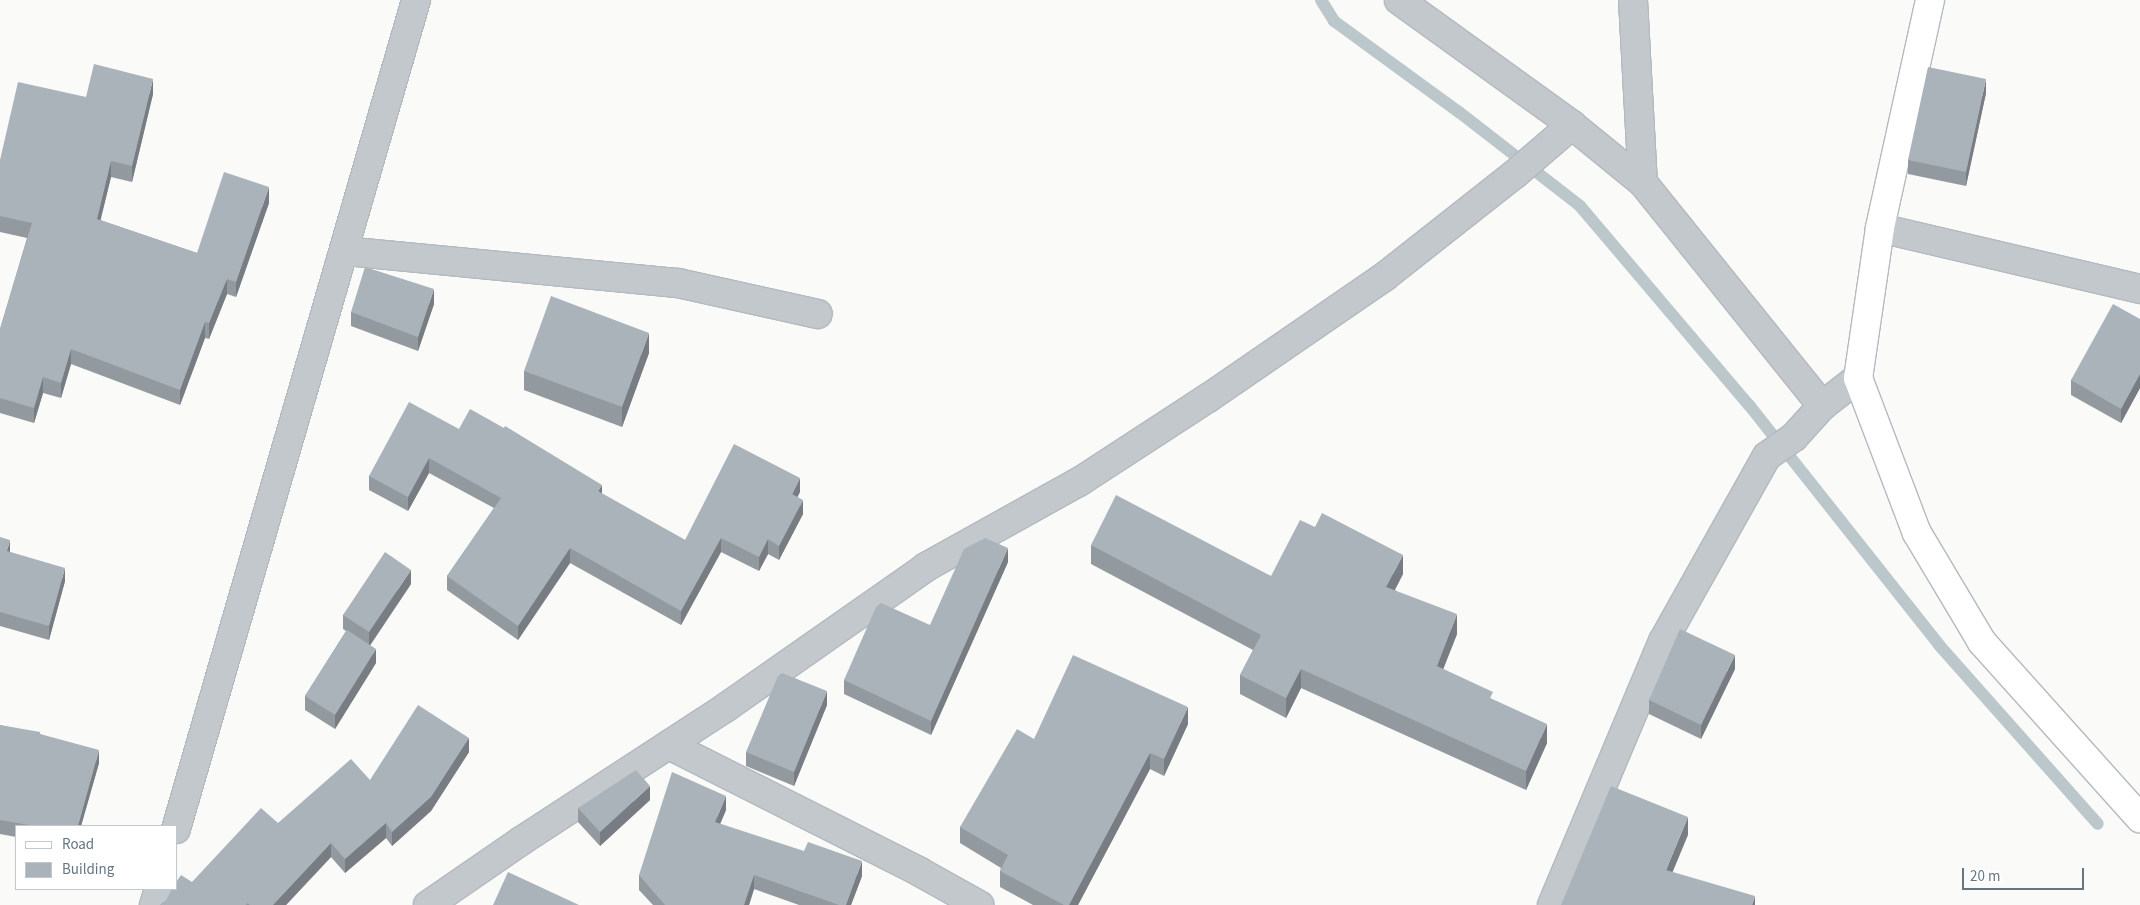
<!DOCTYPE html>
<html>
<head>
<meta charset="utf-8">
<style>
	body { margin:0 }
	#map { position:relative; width:2140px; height:905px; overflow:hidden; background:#fafaf8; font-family:"Source Sans 3",sans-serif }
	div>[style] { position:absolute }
	.stream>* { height:12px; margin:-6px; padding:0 6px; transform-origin:6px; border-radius:6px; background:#bbc7cb }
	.roads { filter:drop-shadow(1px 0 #b3babf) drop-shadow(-1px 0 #b3babf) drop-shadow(0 1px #b3babf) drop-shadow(0 -1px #b3babf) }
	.minor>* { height:28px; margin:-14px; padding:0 14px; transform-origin:14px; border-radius:14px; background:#c3c8cc }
	.secondary>* { height:28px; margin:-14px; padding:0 14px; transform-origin:14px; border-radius:14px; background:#fff }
	.wall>* { inset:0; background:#929a9f }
	.shaded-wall>* { inset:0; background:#777d82 }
	.building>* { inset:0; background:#aab3b9 }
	span { translate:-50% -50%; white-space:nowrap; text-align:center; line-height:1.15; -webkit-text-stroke:5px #fff; paint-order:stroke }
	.legend { position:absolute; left:15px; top:825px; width:162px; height:65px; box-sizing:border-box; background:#fff; border:1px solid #c1c8cd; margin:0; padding:6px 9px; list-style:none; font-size:15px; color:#657683 }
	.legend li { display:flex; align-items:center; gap:10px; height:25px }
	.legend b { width:25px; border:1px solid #c1c8cd }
	.scale { position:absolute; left:1962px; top:868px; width:122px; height:22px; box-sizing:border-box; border:2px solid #657683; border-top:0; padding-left:6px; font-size:15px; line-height:18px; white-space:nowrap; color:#657683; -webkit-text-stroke:4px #fff; paint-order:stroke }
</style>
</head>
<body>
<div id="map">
	<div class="stream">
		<i style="left:1321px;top:0;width:25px;rotate:58deg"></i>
		<i style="left:1334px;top:21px;width:155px;rotate:36.1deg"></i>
		<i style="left:1459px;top:112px;width:153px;rotate:37.8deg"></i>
		<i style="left:1580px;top:206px;width:261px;rotate:49.7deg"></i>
		<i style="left:1749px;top:405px;width:306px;rotate:51.6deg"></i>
		<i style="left:1939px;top:645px;width:239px;rotate:48.4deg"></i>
	</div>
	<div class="roads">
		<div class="minor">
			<i style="left:1399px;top:0;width:213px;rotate:35.8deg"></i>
			<i style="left:1572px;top:125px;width:92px;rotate:39.2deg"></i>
			<i style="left:1633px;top:0;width:183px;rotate:86.9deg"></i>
			<i style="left:1643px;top:183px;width:286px;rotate:51.2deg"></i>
			<i style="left:1880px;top:228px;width:267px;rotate:13.2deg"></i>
			<i style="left:344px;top:251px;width:336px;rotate:5.5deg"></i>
			<i style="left:678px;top:283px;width:143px;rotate:12.5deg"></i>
			<i style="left:669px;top:745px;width:281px;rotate:26.8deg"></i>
			<i style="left:920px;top:872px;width:68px;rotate:29.2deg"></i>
			<i style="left:176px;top:829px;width:863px;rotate:-73.85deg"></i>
			<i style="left:154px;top:905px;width:17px;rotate:-73deg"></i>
			<i style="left:428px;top:905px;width:113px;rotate:-34.5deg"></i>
			<i style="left:521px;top:841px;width:244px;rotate:-33.1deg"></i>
			<i style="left:725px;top:708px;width:246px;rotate:-35deg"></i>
			<i style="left:926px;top:567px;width:175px;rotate:-29.1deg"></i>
			<i style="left:1079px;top:482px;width:154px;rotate:-33.1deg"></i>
			<i style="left:1208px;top:398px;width:214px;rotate:-34.5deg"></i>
			<i style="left:1384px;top:277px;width:167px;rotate:-38.2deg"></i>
			<i style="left:1515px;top:174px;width:75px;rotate:-40.7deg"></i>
			<i style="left:1552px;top:905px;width:286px;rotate:-67.2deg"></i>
			<i style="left:1663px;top:641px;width:212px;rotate:-60.7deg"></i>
			<i style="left:1767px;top:456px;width:33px;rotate:-35deg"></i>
			<i style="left:1794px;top:437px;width:42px;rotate:-47.9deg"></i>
			<i style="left:1822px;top:406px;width:46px;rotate:-37.9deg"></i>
		</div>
		<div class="secondary">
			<i style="left:1930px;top:0;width:233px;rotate:102.4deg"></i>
			<i style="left:1880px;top:228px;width:152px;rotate:98.3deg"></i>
			<i style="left:1858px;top:378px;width:166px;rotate:69.2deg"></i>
			<i style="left:1917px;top:533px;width:127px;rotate:59.2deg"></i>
			<i style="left:1982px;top:642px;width:237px;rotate:48.1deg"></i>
		</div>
	</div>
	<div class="wall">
		<i style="clip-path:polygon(1986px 93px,1966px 186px,1908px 174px,1908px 160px)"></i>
		<i style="clip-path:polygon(153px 94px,132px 182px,111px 177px,100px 220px,197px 253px,269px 203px,236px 297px,227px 294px,209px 339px,205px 338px,180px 405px,71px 364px,61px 398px,43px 393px,34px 423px,0 413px,0 329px,27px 238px,0 232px,0 160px,86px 97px)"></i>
		<i style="clip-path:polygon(434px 304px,418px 351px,351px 326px,351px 312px)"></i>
		<i style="clip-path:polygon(2140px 319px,2140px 388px,2121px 423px,2071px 395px,2071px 380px)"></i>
		<i style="clip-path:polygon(649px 353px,622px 427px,524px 390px,524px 371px)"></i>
		<i style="clip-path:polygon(459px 429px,602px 494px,685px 540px,800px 492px,797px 497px,803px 514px,779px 560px,768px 554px,759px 571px,721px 552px,681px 625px,570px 563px,518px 640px,447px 590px,447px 576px,494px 508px,429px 473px,408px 511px,369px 490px,369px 476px)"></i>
		<i style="clip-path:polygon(0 537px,10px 552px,65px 581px,49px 640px,0 626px)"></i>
		<i style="clip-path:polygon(1091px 545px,1271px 576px,1403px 574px,1395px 590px,1457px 634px,1443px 669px,1493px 700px,1547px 743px,1526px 790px,1301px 688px,1286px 718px,1240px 694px,1240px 675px,1253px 650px,1091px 564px)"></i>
		<i style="clip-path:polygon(1008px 562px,931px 735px,844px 694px,844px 680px,930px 625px)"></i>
		<i style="clip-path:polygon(411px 584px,370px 645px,376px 663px,335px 729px,305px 710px,305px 696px,346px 631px,343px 629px,343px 615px)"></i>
		<i style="clip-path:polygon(1735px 669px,1701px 739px,1649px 714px,1649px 700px)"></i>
		<i style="clip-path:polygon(827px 705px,794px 786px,746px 766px,746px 752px)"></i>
		<i style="clip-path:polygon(1188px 724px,1164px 776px,1150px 769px,1078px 905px,1033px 905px,1000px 887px,1000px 871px,1001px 868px,960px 843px,960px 827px,1034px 739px)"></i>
		<i style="clip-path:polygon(0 725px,40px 734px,99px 763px,81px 826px,16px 826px,16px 837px,0 834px)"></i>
		<i style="clip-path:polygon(469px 752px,431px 811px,392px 846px,386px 838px,345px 873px,331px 857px,286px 905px,160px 905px,192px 882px,278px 823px,370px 780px)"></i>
		<i style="clip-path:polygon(650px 800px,600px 846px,578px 822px,578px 808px)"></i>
		<i style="clip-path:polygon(726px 810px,720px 824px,862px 876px,851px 905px,799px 905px,754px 889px,749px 905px,653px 905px,639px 890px,639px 875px)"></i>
	</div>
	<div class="shaded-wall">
		<i style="clip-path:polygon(153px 79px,153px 94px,132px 182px,132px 166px)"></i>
		<i style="clip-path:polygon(1986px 79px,1986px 93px,1966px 186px,1966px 172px)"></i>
		<i style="clip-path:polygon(111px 161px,111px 177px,97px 235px,97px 219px)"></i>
		<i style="clip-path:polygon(269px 187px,269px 203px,236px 297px,236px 282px)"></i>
		<i style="clip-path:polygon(227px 279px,227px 294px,209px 339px,209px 323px)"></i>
		<i style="clip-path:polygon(434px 289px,434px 304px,418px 351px,418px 337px)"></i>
		<i style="clip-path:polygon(205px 322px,205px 338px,180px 405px,180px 390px)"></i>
		<i style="clip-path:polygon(649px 333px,649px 353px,622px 427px,622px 407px)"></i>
		<i style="clip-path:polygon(71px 349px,71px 364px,61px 398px,61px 383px)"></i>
		<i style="clip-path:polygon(2140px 374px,2140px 388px,2121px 423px,2121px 409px)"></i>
		<i style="clip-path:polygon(43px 377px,43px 393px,34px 423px,34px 408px)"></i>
		<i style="clip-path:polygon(429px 458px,429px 473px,408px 511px,408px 497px)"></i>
		<i style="clip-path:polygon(800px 478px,800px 492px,792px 508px,792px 494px)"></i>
		<i style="clip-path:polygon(602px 485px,602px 499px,598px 491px)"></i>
		<i style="clip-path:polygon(803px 500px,803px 514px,779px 560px,779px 546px)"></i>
		<i style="clip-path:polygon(721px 538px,721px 552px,681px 625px,681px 611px)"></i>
		<i style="clip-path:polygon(768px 539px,768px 554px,759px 571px,759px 557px)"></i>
		<i style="clip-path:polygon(10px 540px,10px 554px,7px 551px)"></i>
		<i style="clip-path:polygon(570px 548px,570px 563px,518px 640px,518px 626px)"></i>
		<i style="clip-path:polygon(1008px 548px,1008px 562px,931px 735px,931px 721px)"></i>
		<i style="clip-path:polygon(1403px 555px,1403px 574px,1386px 606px,1386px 587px)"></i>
		<i style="clip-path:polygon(65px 568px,65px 581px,49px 640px,49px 626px)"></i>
		<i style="clip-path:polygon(411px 570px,411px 584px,369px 647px,369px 632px)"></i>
		<i style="clip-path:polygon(1457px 614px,1457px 634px,1437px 685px,1437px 666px)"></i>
		<i style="clip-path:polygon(376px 649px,376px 663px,335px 729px,335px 715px)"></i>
		<i style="clip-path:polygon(1735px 655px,1735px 669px,1701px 739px,1701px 725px)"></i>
		<i style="clip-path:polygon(1301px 669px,1301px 688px,1286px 718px,1286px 698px)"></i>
		<i style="clip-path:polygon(827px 691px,827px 705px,794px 786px,794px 772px)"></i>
		<i style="clip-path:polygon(1188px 707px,1188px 724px,1164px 776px,1164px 759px)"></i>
		<i style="clip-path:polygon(1547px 724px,1547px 743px,1526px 790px,1526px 771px)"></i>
		<i style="clip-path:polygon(469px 738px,469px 752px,431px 811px,392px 846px,392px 832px)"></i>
		<i style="clip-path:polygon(99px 750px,99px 763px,81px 826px,78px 826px)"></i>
		<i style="clip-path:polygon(1150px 753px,1150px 769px,1078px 905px,1069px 905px)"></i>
		<i style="clip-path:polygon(650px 786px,650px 800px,600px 846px,600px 832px)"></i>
		<i style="clip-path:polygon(726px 796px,726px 810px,715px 836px,715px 822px)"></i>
		<i style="clip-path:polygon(1688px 817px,1688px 835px,1666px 888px,1666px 870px)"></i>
		<i style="clip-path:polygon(386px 823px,386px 838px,345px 873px,345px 859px)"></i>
		<i style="clip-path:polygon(331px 843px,331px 857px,286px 905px,273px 905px)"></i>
		<i style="clip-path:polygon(862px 861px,862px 876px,851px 905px,846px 905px)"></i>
		<i style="clip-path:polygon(754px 875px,754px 889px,749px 905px,744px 905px)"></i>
		<i style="clip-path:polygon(1755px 896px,1755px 905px,1752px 905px)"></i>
	</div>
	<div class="building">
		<i style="clip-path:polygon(94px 64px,153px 79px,132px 166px,111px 161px,97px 219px,197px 253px,224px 172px,269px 187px,236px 282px,227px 279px,209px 323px,205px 322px,180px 390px,71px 349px,61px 383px,43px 377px,34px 408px,0 398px,0 329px,32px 223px,0 216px,0 160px,18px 82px,86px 97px)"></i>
		<i style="clip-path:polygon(1928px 67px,1986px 79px,1966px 172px,1908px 160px)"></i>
		<i style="clip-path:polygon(365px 267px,434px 289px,418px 337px,351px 312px)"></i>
		<i style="clip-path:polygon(551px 296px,649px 333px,622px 407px,524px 371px)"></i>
		<i style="clip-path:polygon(2113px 304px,2140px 319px,2140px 374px,2121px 409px,2071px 380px)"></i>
		<i style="clip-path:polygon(409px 402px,459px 429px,470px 409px,504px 428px,505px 426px,602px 485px,598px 491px,685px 540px,734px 444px,800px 478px,792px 494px,803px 500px,779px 546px,768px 539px,759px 557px,721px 538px,681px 611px,570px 548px,518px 626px,447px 576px,501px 498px,429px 458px,408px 497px,369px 476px)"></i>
		<i style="clip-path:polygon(1116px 495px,1271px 576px,1300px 520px,1315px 527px,1322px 513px,1403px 555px,1386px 587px,1457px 614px,1437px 666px,1493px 692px,1490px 698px,1547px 724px,1526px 771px,1301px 669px,1286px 698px,1240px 675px,1261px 635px,1091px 545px)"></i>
		<i style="clip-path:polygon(0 537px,10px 540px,7px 551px,65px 568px,49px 626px,0 612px)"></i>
		<i style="clip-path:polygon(985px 538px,1008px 548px,931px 721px,844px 680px,876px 607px,881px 603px,930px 625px,964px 549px)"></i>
		<i style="clip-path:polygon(385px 552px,411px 570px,369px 632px,343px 615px)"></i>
		<i style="clip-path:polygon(1680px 629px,1735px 655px,1701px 725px,1649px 700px)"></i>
		<i style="clip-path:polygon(347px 630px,376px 649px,335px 715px,305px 696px)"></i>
		<i style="clip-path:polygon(1073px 655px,1188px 707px,1164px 759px,1150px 753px,1069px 905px,1064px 905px,1000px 871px,1008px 855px,960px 827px,1017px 729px,1034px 739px)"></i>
		<i style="clip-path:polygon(782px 673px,827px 691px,794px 772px,746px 752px,778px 676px)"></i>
		<i style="clip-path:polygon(418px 705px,469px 738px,431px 797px,392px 832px,386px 823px,345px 859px,331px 843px,273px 905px,250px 905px,247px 903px,246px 905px,160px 905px,165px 902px,172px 889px,176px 889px,176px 882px,181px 875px,192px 882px,261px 808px,278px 823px,351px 759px,370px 780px)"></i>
		<i style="clip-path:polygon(0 725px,40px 732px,40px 734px,99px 750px,78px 826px,35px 826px,0 820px)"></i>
		<i style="clip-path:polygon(636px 770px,650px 786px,600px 832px,578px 808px)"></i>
		<i style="clip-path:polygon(672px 772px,726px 796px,715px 822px,804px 851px,808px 842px,862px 861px,846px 905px,839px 905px,754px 875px,744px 905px,665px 905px,639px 875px)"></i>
		<i style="clip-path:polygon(1611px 786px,1688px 817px,1666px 870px,1755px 896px,1752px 905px,1561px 905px)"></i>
		<i style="clip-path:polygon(508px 872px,579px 905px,493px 905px)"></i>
	</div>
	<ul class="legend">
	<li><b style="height:6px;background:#fff"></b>Road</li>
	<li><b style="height:14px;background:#aab3b9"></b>Building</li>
	</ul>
	<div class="scale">20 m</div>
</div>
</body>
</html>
